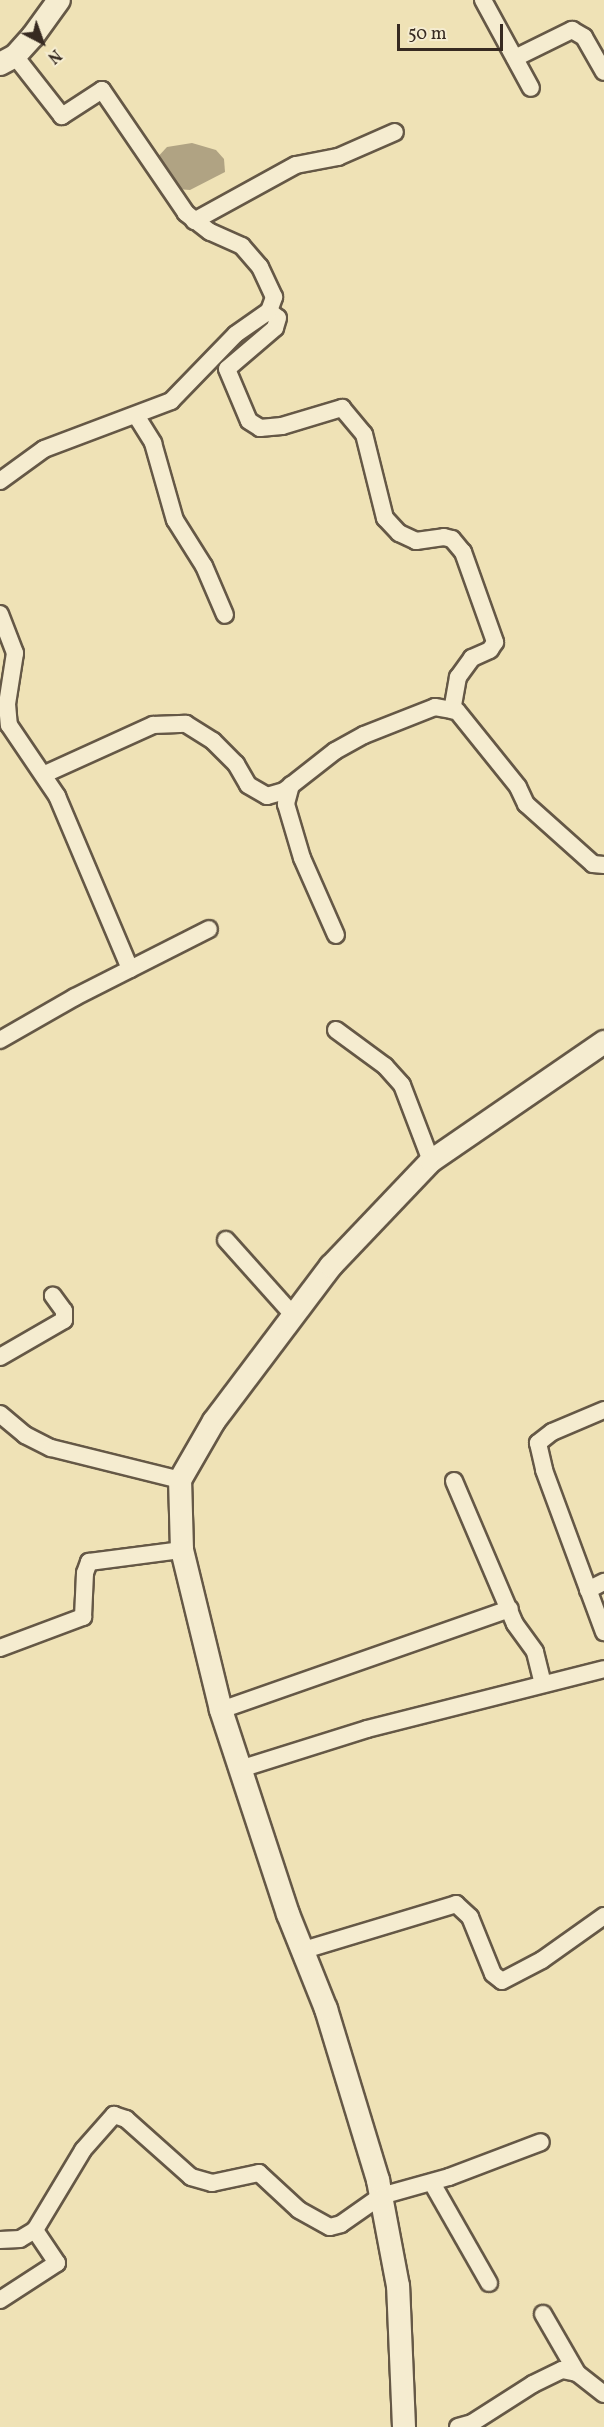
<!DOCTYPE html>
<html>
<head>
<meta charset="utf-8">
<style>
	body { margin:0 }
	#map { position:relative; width:604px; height:2427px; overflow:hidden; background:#efe2b6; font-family:Vollkorn,serif }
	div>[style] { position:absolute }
	.water>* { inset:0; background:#b0a383 }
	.roads { filter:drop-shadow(2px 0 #655846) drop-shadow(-2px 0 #655846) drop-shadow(0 2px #655846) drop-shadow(0 -2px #655846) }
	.street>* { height:16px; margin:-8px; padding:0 8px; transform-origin:8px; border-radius:8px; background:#f5ecd0 }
	.secondary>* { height:22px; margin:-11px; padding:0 11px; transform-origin:11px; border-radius:11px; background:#f5ecd0 }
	span { translate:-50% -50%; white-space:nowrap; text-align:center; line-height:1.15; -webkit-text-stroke:4.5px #f5ecd0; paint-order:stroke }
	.north { position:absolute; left:12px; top:12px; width:60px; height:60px; -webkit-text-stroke:4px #f5ecd0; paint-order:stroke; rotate:139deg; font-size:16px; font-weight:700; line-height:24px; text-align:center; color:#372a21 }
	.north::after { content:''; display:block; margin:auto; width:21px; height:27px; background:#372a21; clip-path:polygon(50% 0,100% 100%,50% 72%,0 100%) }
	.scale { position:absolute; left:397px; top:24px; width:106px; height:27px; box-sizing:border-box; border:3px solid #372a21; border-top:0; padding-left:8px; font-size:18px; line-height:21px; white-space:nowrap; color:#372a21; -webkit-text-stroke:4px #f5ecd0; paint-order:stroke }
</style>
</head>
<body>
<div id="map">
	<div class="water">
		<i style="clip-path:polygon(192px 143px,216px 150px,224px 159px,225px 172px,190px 190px,177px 189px,154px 161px,167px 147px)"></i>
	</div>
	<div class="roads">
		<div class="street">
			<i style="left:483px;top:0;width:100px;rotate:61.4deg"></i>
			<i style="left:515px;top:58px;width:64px;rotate:-26.2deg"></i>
			<i style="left:572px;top:30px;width:14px;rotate:30deg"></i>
			<i style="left:584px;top:37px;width:40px;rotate:60.3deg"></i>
			<i style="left:194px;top:221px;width:116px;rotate:-28.8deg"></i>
			<i style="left:296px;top:165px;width:43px;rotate:-10.8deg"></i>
			<i style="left:338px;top:157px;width:62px;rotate:-23.7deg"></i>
			<i style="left:269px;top:311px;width:11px;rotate:38deg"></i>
			<i style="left:278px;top:318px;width:10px;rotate:107deg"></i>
			<i style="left:275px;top:328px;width:63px;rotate:139.5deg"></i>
			<i style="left:227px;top:369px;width:56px;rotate:67.1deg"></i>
			<i style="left:249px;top:421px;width:13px;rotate:32deg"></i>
			<i style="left:260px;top:428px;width:22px;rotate:-5deg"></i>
			<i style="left:282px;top:426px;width:63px;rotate:-16.7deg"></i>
			<i style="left:342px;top:408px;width:34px;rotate:50deg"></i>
			<i style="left:364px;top:434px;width:87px;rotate:76deg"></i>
			<i style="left:385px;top:518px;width:21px;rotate:47deg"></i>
			<i style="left:399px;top:533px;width:19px;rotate:25deg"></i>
			<i style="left:416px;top:541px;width:28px;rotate:-8deg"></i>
			<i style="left:444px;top:537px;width:8px;rotate:14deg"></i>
			<i style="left:452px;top:539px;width:17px;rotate:50deg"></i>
			<i style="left:463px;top:552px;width:96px;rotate:70.4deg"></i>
			<i style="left:495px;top:642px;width:9px;rotate:122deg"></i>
			<i style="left:490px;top:650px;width:20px;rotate:156deg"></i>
			<i style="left:472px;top:658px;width:24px;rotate:126deg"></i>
			<i style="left:458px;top:677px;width:34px;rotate:100deg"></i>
			<i style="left:137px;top:417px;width:31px;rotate:58deg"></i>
			<i style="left:153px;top:443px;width:80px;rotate:74.1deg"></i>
			<i style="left:175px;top:520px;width:54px;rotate:57.8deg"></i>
			<i style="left:204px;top:566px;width:53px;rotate:66.8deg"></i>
			<i style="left:0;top:481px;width:54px;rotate:-36deg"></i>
			<i style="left:44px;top:449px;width:136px;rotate:-20.7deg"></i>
			<i style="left:171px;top:401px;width:93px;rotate:-45.9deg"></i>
			<i style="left:236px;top:334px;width:40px;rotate:-34.9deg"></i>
			<i style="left:269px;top:311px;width:15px;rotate:-70deg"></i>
			<i style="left:274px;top:297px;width:33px;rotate:-115deg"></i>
			<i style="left:260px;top:267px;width:28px;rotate:-131deg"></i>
			<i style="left:242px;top:246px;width:35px;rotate:-156deg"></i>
			<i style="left:210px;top:232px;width:31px;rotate:-142deg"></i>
			<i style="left:186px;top:213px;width:149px;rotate:-124.3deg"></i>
			<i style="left:102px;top:90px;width:48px;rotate:147deg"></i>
			<i style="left:62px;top:116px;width:76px;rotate:-128.1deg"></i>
			<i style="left:0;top:614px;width:42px;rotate:69deg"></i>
			<i style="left:15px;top:653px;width:52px;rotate:98.9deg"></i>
			<i style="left:7px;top:704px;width:21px;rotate:85deg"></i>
			<i style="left:9px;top:725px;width:86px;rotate:55.9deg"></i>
			<i style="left:57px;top:796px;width:188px;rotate:67.1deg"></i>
			<i style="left:45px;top:774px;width:119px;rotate:-24.4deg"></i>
			<i style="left:153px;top:725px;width:33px;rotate:-2deg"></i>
			<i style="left:186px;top:724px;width:32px;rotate:32deg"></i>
			<i style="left:213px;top:741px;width:33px;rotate:45deg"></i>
			<i style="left:236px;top:764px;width:24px;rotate:60deg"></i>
			<i style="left:248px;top:785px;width:22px;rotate:30deg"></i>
			<i style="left:267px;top:796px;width:18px;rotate:-16deg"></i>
			<i style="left:284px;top:791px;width:65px;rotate:-38.1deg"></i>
			<i style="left:335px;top:751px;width:33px;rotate:-29deg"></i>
			<i style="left:364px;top:735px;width:76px;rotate:-21.5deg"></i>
			<i style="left:435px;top:707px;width:22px;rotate:10deg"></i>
			<i style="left:457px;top:711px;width:97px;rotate:51.2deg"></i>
			<i style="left:518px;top:787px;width:19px;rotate:65deg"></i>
			<i style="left:526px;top:804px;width:90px;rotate:41.8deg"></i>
			<i style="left:593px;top:864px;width:11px;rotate:5deg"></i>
			<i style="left:291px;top:785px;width:20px;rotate:105deg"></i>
			<i style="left:286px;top:804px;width:56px;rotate:73.5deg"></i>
			<i style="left:302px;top:858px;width:84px;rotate:66.2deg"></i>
			<i style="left:336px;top:1030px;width:61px;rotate:36.3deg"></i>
			<i style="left:385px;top:1066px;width:25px;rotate:48deg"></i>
			<i style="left:402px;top:1085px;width:81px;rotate:69.1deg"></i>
			<i style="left:0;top:1040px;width:86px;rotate:-29.8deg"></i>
			<i style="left:75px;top:997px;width:150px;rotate:-26.9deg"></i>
			<i style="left:226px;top:1240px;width:101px;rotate:48.2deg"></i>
			<i style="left:0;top:1357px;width:74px;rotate:-30deg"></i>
			<i style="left:64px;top:1320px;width:9px;rotate:-90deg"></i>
			<i style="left:64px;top:1311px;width:19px;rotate:-126deg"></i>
			<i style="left:604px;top:1410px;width:56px;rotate:157.1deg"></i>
			<i style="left:552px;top:1432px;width:18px;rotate:142deg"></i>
			<i style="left:538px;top:1443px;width:28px;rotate:77deg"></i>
			<i style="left:544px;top:1470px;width:173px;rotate:69.7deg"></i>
			<i style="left:0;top:1414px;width:33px;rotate:40deg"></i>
			<i style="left:25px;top:1435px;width:29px;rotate:27deg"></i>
			<i style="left:51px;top:1448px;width:133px;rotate:13.9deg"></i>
			<i style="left:454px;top:1481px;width:155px;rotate:66.9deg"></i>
			<i style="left:515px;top:1624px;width:34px;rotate:54deg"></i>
			<i style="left:535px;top:1652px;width:33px;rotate:76deg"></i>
			<i style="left:588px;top:1590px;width:18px;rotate:-27deg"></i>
			<i style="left:0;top:1648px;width:89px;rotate:-20.5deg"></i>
			<i style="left:83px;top:1617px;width:44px;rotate:-87.4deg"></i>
			<i style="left:85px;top:1573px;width:12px;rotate:-70deg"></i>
			<i style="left:89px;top:1562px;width:94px;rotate:-7.4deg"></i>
			<i style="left:221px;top:1710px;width:306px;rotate:-19.3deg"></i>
			<i style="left:240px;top:1769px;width:133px;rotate:-17.5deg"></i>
			<i style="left:367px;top:1729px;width:244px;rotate:-14.2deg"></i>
			<i style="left:304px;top:1950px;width:159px;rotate:-16.8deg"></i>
			<i style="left:456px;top:1904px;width:19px;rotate:43deg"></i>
			<i style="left:470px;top:1917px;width:61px;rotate:68deg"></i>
			<i style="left:493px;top:1974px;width:11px;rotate:38deg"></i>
			<i style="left:502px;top:1981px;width:45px;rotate:-27.7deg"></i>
			<i style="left:542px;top:1960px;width:76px;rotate:-35.4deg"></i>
			<i style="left:432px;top:2183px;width:115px;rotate:60.3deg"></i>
			<i style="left:0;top:2240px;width:20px;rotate:-3deg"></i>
			<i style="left:20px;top:2239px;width:17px;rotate:-31deg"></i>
			<i style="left:35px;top:2230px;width:93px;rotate:-59deg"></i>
			<i style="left:83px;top:2150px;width:47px;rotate:-48.5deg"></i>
			<i style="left:114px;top:2115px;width:13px;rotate:18deg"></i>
			<i style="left:126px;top:2119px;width:87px;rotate:41.7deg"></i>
			<i style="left:191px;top:2177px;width:22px;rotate:16deg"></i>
			<i style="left:212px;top:2183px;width:48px;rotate:-12deg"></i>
			<i style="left:259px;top:2173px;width:54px;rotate:42.8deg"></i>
			<i style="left:299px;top:2210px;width:35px;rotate:29deg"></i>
			<i style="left:330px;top:2227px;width:11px;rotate:-15deg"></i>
			<i style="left:341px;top:2224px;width:49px;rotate:-35deg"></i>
			<i style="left:381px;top:2196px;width:71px;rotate:-15.6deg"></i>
			<i style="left:449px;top:2177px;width:98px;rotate:-20.8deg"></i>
			<i style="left:0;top:2300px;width:68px;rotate:-33deg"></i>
			<i style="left:57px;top:2263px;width:40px;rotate:-124deg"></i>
			<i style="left:543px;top:2314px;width:68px;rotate:60deg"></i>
			<i style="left:458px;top:2427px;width:15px;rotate:-16deg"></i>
			<i style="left:472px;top:2423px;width:72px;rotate:-32.6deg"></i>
			<i style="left:533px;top:2384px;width:32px;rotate:-26deg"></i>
			<i style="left:562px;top:2370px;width:15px;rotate:11deg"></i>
			<i style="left:577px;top:2373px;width:34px;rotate:38deg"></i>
		</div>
		<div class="secondary">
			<i style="left:0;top:64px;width:17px;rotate:-28deg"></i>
			<i style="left:15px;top:56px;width:27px;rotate:-48deg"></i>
			<i style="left:33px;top:36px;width:44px;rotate:-54.2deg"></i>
			<i style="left:404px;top:2427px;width:141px;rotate:-92.4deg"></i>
			<i style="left:398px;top:2286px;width:108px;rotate:-100.7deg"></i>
			<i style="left:378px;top:2180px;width:179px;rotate:-106.9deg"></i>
			<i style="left:326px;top:2009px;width:102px;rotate:-111.8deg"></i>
			<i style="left:288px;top:1914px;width:215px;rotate:-108.2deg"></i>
			<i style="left:221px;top:1710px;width:165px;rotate:-103.7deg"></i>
			<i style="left:182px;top:1550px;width:70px;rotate:-91.6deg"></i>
			<i style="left:180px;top:1480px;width:68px;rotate:-60deg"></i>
			<i style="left:214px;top:1421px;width:194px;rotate:-53deg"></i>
			<i style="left:331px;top:1266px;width:145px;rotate:-46.4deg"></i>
			<i style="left:431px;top:1161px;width:210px;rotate:-34.5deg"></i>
		</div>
	</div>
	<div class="north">N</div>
	<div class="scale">50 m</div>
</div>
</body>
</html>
